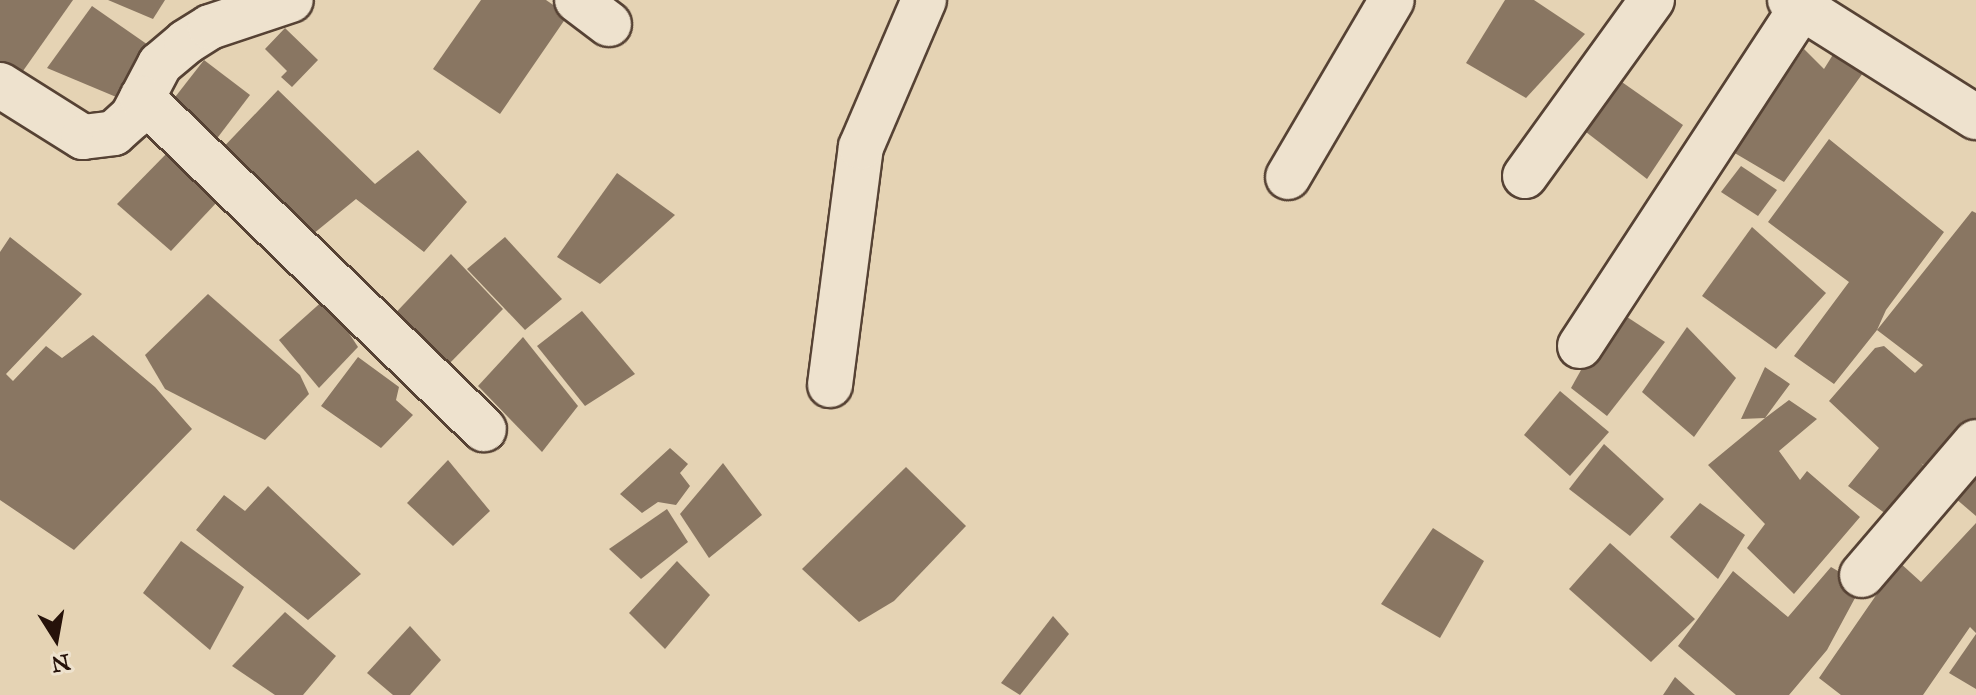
<!DOCTYPE html>
<html>
<head>
<meta charset="utf-8">
<style>
	body { margin:0 }
	#map { position:relative; width:1976px; height:695px; overflow:hidden; background:#e5d3b4; font-family:"IM FELL Great Primer",serif }
	div>[style] { position:absolute }
	.building>* { inset:0; background:#897662 }
	.roads { filter:drop-shadow(2px 0 #564234) drop-shadow(-2px 0 #564234) drop-shadow(0 2px #564234) drop-shadow(0 -2px #564234) }
	.minor>* { height:44px; margin:-22px; padding:0 22px; transform-origin:22px; border-radius:22px; background:#eee2ce }
	span { translate:-50% -50%; white-space:nowrap; text-align:center; line-height:1.15; -webkit-text-stroke:8px #eee2ce; paint-order:stroke }
	.north { position:absolute; left:16px; top:599px; width:80px; height:80px; -webkit-text-stroke:6px #eee2ce; paint-order:stroke; rotate:169deg; font-size:22px; font-weight:700; line-height:32px; text-align:center; color:#26120a }
	.north::after { content:''; display:block; margin:auto; width:28px; height:36px; background:#26120a; clip-path:polygon(50% 0,100% 100%,50% 72%,0 100%) }
</style>
</head>
<body>
<div id="map">
	<div class="building">
		<i style="clip-path:polygon(0 0,73px 0,11px 88px,0 82px)"></i>
		<i style="clip-path:polygon(108px 0,165px 0,153px 19px)"></i>
		<i style="clip-path:polygon(481px 0,546px 0,568px 15px,500px 114px,433px 69px)"></i>
		<i style="clip-path:polygon(1505px 0,1534px 0,1585px 34px,1526px 98px,1466px 63px)"></i>
		<i style="clip-path:polygon(92px 6px,151px 47px,121px 99px,47px 68px)"></i>
		<i style="clip-path:polygon(285px 28px,318px 60px,292px 87px,281px 77px,287px 71px,265px 49px)"></i>
		<i style="clip-path:polygon(1804px 49px,1824px 69px,1834px 53px,1863px 73px,1784px 182px,1733px 152px)"></i>
		<i style="clip-path:polygon(204px 60px,250px 95px,212px 145px,165px 110px)"></i>
		<i style="clip-path:polygon(1619px 80px,1683px 125px,1647px 179px,1586px 132px)"></i>
		<i style="clip-path:polygon(278px 90px,375px 184px,418px 150px,467px 202px,424px 252px,356px 199px,313px 234px,215px 156px)"></i>
		<i style="clip-path:polygon(1829px 139px,1944px 232px,1886px 310px,1877px 330px,1972px 211px,1976px 213px,1976px 433px,1938px 476px,1921px 463px,1928px 470px,1890px 517px,1848px 486px,1879px 448px,1829px 401px,1875px 348px,1884px 346px,1915px 373px,1923px 365px,1877px 330px,1834px 384px,1794px 356px,1849px 282px,1768px 222px)"></i>
		<i style="clip-path:polygon(171px 149px,218px 201px,171px 251px,117px 204px)"></i>
		<i style="clip-path:polygon(1741px 166px,1777px 190px,1758px 216px,1721px 192px)"></i>
		<i style="clip-path:polygon(617px 173px,675px 215px,600px 284px,557px 257px)"></i>
		<i style="clip-path:polygon(1752px 227px,1826px 293px,1776px 349px,1702px 296px)"></i>
		<i style="clip-path:polygon(10px 237px,82px 294px,6px 374px,13px 381px,46px 346px,62px 358px,93px 335px,155px 387px,192px 429px,74px 550px,0 500px,0 252px)"></i>
		<i style="clip-path:polygon(505px 237px,562px 299px,525px 330px,467px 269px)"></i>
		<i style="clip-path:polygon(451px 254px,503px 309px,445px 368px,389px 320px)"></i>
		<i style="clip-path:polygon(208px 294px,300px 375px,309px 394px,265px 440px,165px 389px,145px 355px)"></i>
		<i style="clip-path:polygon(326px 298px,358px 347px,319px 388px,279px 340px)"></i>
		<i style="clip-path:polygon(1615px 309px,1665px 342px,1607px 416px,1571px 388px)"></i>
		<i style="clip-path:polygon(582px 311px,635px 374px,585px 406px,537px 346px)"></i>
		<i style="clip-path:polygon(1687px 327px,1736px 378px,1694px 437px,1642px 392px)"></i>
		<i style="clip-path:polygon(523px 337px,578px 406px,542px 452px,478px 386px)"></i>
		<i style="clip-path:polygon(358px 357px,399px 387px,396px 400px,413px 415px,381px 448px,321px 406px)"></i>
		<i style="clip-path:polygon(1765px 367px,1790px 384px,1765px 418px,1789px 400px,1817px 419px,1779px 451px,1800px 480px,1807px 471px,1860px 517px,1794px 594px,1747px 548px,1765px 524px,1708px 465px,1765px 418px,1741px 419px)"></i>
		<i style="clip-path:polygon(1560px 391px,1609px 432px,1570px 476px,1524px 435px)"></i>
		<i style="clip-path:polygon(1604px 444px,1664px 499px,1630px 536px,1569px 489px)"></i>
		<i style="clip-path:polygon(670px 448px,688px 464px,680px 473px,690px 486px,676px 505px,658px 502px,642px 513px,620px 494px)"></i>
		<i style="clip-path:polygon(448px 460px,490px 511px,453px 546px,407px 503px)"></i>
		<i style="clip-path:polygon(723px 463px,762px 515px,709px 558px,680px 514px)"></i>
		<i style="clip-path:polygon(906px 467px,966px 526px,894px 601px,859px 622px,802px 569px)"></i>
		<i style="clip-path:polygon(1976px 472px,1976px 516px,1955px 498px)"></i>
		<i style="clip-path:polygon(268px 486px,361px 574px,308px 620px,196px 530px,224px 495px,245px 511px)"></i>
		<i style="clip-path:polygon(1700px 503px,1745px 535px,1718px 579px,1670px 537px)"></i>
		<i style="clip-path:polygon(667px 509px,688px 542px,641px 579px,609px 549px)"></i>
		<i style="clip-path:polygon(1976px 523px,1976px 633px,1970px 627px,1923px 695px,1841px 695px,1819px 678px,1899px 562px,1921px 582px)"></i>
		<i style="clip-path:polygon(1433px 528px,1484px 561px,1440px 638px,1381px 604px)"></i>
		<i style="clip-path:polygon(181px 541px,244px 587px,210px 650px,143px 593px)"></i>
		<i style="clip-path:polygon(1610px 543px,1695px 619px,1651px 662px,1569px 589px)"></i>
		<i style="clip-path:polygon(677px 561px,710px 595px,665px 649px,629px 613px)"></i>
		<i style="clip-path:polygon(1831px 567px,1862px 585px,1827px 650px,1789px 695px,1736px 695px,1678px 646px,1733px 571px,1788px 617px)"></i>
		<i style="clip-path:polygon(285px 612px,336px 656px,303px 695px,275px 695px,232px 666px)"></i>
		<i style="clip-path:polygon(1053px 616px,1069px 634px,1020px 695px,1001px 683px)"></i>
		<i style="clip-path:polygon(410px 626px,441px 660px,410px 695px,393px 695px,367px 673px)"></i>
		<i style="clip-path:polygon(1976px 634px,1976px 689px,1949px 673px)"></i>
		<i style="clip-path:polygon(1675px 677px,1695px 695px,1663px 695px)"></i>
	</div>
	<div class="roads">
		<div class="minor">
			<i style="left:577px;top:0;width:40px;rotate:37deg"></i>
			<i style="left:1790px;top:0;width:220px;rotate:32.2deg"></i>
			<i style="left:0;top:85px;width:98px;rotate:32.1deg"></i>
			<i style="left:83px;top:137px;width:31px;rotate:-7deg"></i>
			<i style="left:114px;top:133px;width:24px;rotate:-42deg"></i>
			<i style="left:132px;top:117px;width:60px;rotate:-62.2deg"></i>
			<i style="left:160px;top:64px;width:34px;rotate:-40deg"></i>
			<i style="left:186px;top:42px;width:28px;rotate:-32deg"></i>
			<i style="left:210px;top:27px;width:85px;rotate:-18.4deg"></i>
			<i style="left:142px;top:98px;width:476px;rotate:44.1deg"></i>
			<i style="left:1525px;top:176px;width:217px;rotate:-54.2deg"></i>
			<i style="left:1288px;top:177px;width:205px;rotate:-59.6deg"></i>
			<i style="left:1580px;top:346px;width:405px;rotate:-56.8deg"></i>
			<i style="left:830px;top:385px;width:240px;rotate:-82.6deg"></i>
			<i style="left:861px;top:147px;width:160px;rotate:-66.8deg"></i>
			<i style="left:1862px;top:575px;width:175px;rotate:-49.4deg"></i>
		</div>
	</div>
	<div class="north">N</div>
</div>
</body>
</html>
